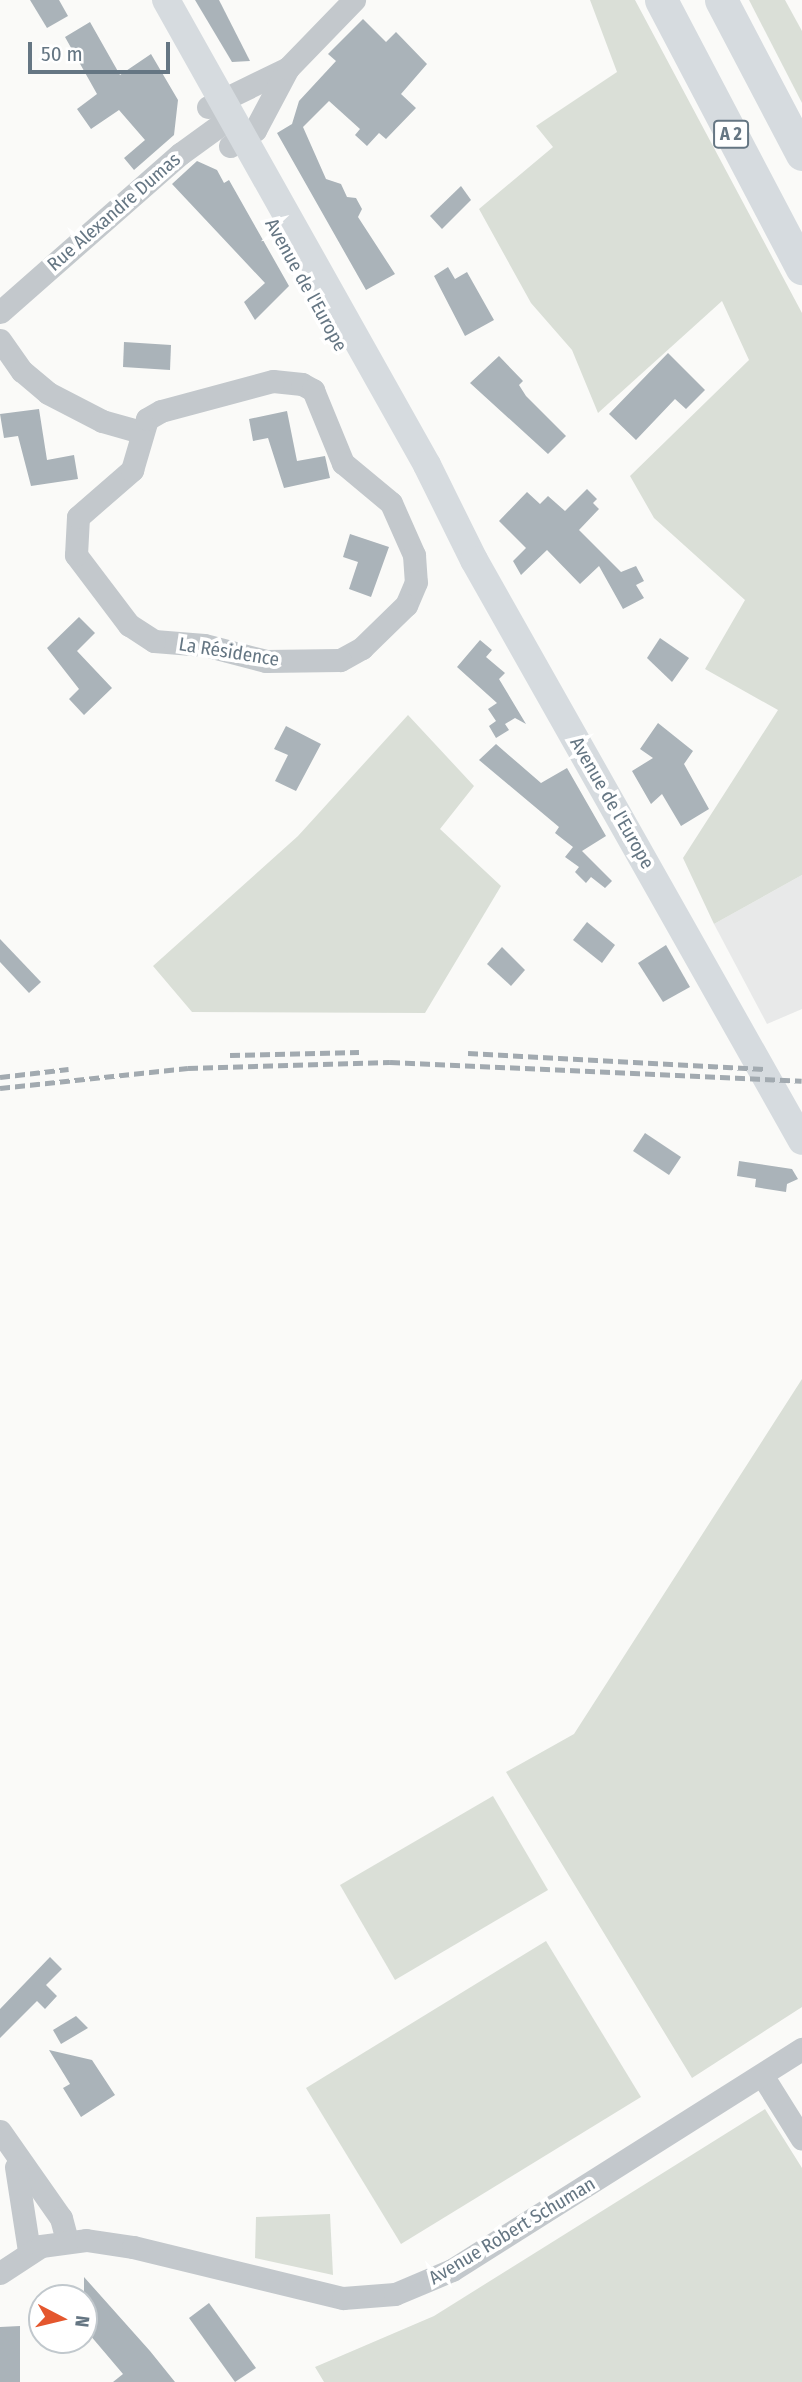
<!DOCTYPE html>
<html>
<head>
<meta charset="utf-8">
<style>
	body { margin:0 }
	#map { position:relative; width:802px; height:2382px; overflow:hidden; background:#fafaf8; font-family:"Fira Sans Condensed",sans-serif }
	div>[style] { position:absolute }
	.built>* { inset:0; background:#e8e9e9 }
	.green>* { inset:0; background:#dadfd7 }
	.building>* { inset:0; background:#aab3b9 }
	.minor>* { height:23px; margin:-11.5px; padding:0 11.5px; transform-origin:11.5px; border-radius:11.5px; background:#c3c8cc }
	.major>* { height:28px; margin:-14px; padding:0 14px; transform-origin:14px; border-radius:14px; background:#d6dbdf }
	.highway>* { height:33px; margin:-16.5px; padding:0 16.5px; transform-origin:16.5px; border-radius:16.5px; background:#d6dbdf }
	.rail>* { height:5px; margin-top:-2.5px; transform-origin:0; background:repeating-linear-gradient(90deg,#a2aab0 0 10px,transparent 0 15px) }
	span { translate:-50% -50%; white-space:nowrap; text-align:center; line-height:1.15; -webkit-text-stroke:7px #fff; paint-order:stroke }
	.shield-label span { padding:2px 5px; background:#fff; border:2px solid; border-radius:5px; -webkit-text-stroke-width:0 }
	.shield-label { font-size:18px; color:#657683; font-weight:700 }
	.street-label { font-size:19px; color:#657683 }
	.north { position:absolute; left:28px; top:2284px; width:70px; height:70px; box-sizing:border-box; background:#fff; border:2px solid #c1c8cd; border-radius:50%; rotate:97deg; font-size:19px; font-weight:700; line-height:28px; text-align:center; color:#657683 }
	.north::after { content:''; display:block; margin:auto; width:24px; height:32px; background:#e4572e; clip-path:polygon(50% 0,100% 100%,50% 72%,0 100%) }
	.scale { position:absolute; left:28px; top:42px; width:142px; height:32px; box-sizing:border-box; border:4px solid #657683; border-top:0; padding-left:9px; font-size:21px; line-height:24px; white-space:nowrap; color:#657683; -webkit-text-stroke:5px #fff; paint-order:stroke }
</style>
</head>
<body>
<div id="map">
	<div class="built">
		<i style="clip-path:polygon(802px 875px,802px 1009px,767px 1024px,714px 924px)"></i>
	</div>
	<div class="green">
		<i style="clip-path:polygon(590px 0,635px 0,802px 313px,802px 875px,714px 924px,683px 858px,778px 710px,705px 669px,745px 600px,654px 518px,630px 476px,749px 360px,722px 301px,598px 413px,572px 350px,531px 303px,479px 209px,553px 147px,536px 126px,617px 72px)"></i>
		<i style="clip-path:polygon(749px 0,785px 0,802px 31px,802px 103px)"></i>
		<i style="clip-path:polygon(408px 715px,474px 786px,440px 829px,501px 886px,425px 1013px,192px 1012px,153px 966px,298px 836px)"></i>
		<i style="clip-path:polygon(802px 1379px,802px 2007px,692px 2078px,506px 1772px,574px 1734px)"></i>
		<i style="clip-path:polygon(493px 1796px,548px 1890px,395px 1980px,340px 1885px)"></i>
		<i style="clip-path:polygon(546px 1941px,641px 2097px,401px 2244px,306px 2088px)"></i>
		<i style="clip-path:polygon(765px 2109px,802px 2168px,802px 2382px,324px 2382px,315px 2367px,434px 2316px)"></i>
		<i style="clip-path:polygon(330px 2214px,333px 2275px,255px 2258px,256px 2217px)"></i>
	</div>
	<div class="building">
		<i style="clip-path:polygon(30px 0,59px 0,68px 16px,47px 28px)"></i>
		<i style="clip-path:polygon(195px 0,219px 0,250px 61px,232px 62px)"></i>
		<i style="clip-path:polygon(363px 19px,386px 42px,396px 32px,427px 64px,401px 94px,416px 108px,386px 139px,379px 133px,367px 146px,355px 135px,360px 129px,329px 101px,303px 127px,326px 179px,341px 184px,347px 197px,356px 198px,362px 209px,358px 217px,395px 274px,366px 290px,277px 133px,292px 124px,299px 101px,336px 61px,328px 54px)"></i>
		<i style="clip-path:polygon(90px 22px,120px 75px,151px 54px,178px 100px,174px 135px,134px 170px,124px 158px,145px 140px,119px 110px,91px 129px,77px 109px,97px 94px,65px 37px)"></i>
		<i style="clip-path:polygon(197px 161px,217px 170px,224px 183px,229px 180px,289px 286px,255px 320px,244px 302px,265px 283px,172px 184px)"></i>
		<i style="clip-path:polygon(461px 186px,471px 200px,442px 229px,430px 216px)"></i>
		<i style="clip-path:polygon(448px 267px,455px 279px,467px 272px,494px 320px,465px 336px,434px 276px)"></i>
		<i style="clip-path:polygon(124px 342px,171px 345px,170px 370px,123px 367px)"></i>
		<i style="clip-path:polygon(668px 353px,705px 390px,686px 409px,675px 399px,636px 440px,609px 414px)"></i>
		<i style="clip-path:polygon(499px 356px,523px 381px,519px 385px,526px 396px,566px 436px,548px 454px,470px 383px)"></i>
		<i style="clip-path:polygon(39px 409px,47px 460px,74px 455px,78px 479px,31px 486px,18px 436px,4px 438px,0 414px)"></i>
		<i style="clip-path:polygon(287px 411px,297px 461px,325px 456px,330px 478px,284px 488px,268px 438px,253px 441px,249px 419px)"></i>
		<i style="clip-path:polygon(587px 489px,597px 499px,593px 503px,599px 509px,579px 530px,621px 572px,636px 566px,644px 581px,636px 585px,644px 598px,623px 609px,599px 566px,580px 584px,547px 550px,521px 575px,513px 561px,526px 548px,499px 521px,527px 492px,540px 504px,548px 496px,565px 511px)"></i>
		<i style="clip-path:polygon(350px 534px,389px 547px,371px 597px,349px 589px,358px 562px,343px 557px)"></i>
		<i style="clip-path:polygon(79px 617px,95px 633px,77px 651px,112px 688px,84px 715px,69px 699px,79px 689px,47px 648px)"></i>
		<i style="clip-path:polygon(660px 638px,689px 658px,672px 682px,647px 658px)"></i>
		<i style="clip-path:polygon(480px 640px,492px 650px,486px 657px,505px 673px,499px 679px,526px 724px,515px 718px,505px 724px,509px 730px,496px 738px,489px 726px,496px 721px,488px 709px,497px 703px,457px 667px)"></i>
		<i style="clip-path:polygon(658px 723px,693px 751px,684px 764px,709px 809px,681px 826px,662px 794px,651px 804px,632px 771px,653px 758px,640px 749px)"></i>
		<i style="clip-path:polygon(286px 726px,321px 744px,296px 791px,275px 781px,288px 755px,274px 749px)"></i>
		<i style="clip-path:polygon(496px 744px,541px 783px,567px 768px,606px 836px,582px 851px,612px 881px,605px 888px,591px 877px,586px 883px,575px 872px,579px 867px,565px 857px,573px 847px,555px 833px,559px 827px,479px 760px)"></i>
		<i style="clip-path:polygon(587px 922px,615px 945px,602px 963px,573px 940px)"></i>
		<i style="clip-path:polygon(0 939px,41px 982px,29px 993px,0 962px)"></i>
		<i style="clip-path:polygon(666px 945px,690px 987px,663px 1002px,638px 963px)"></i>
		<i style="clip-path:polygon(502px 947px,525px 970px,511px 986px,487px 964px)"></i>
		<i style="clip-path:polygon(645px 1133px,681px 1157px,669px 1175px,633px 1151px)"></i>
		<i style="clip-path:polygon(739px 1161px,792px 1169px,798px 1179px,787px 1184px,786px 1192px,755px 1187px,756px 1179px,737px 1176px)"></i>
		<i style="clip-path:polygon(50px 1957px,62px 1969px,46px 1985px,57px 1996px,45px 2009px,37px 2001px,0 2038px,0 2009px)"></i>
		<i style="clip-path:polygon(76px 2016px,88px 2028px,61px 2044px,53px 2030px)"></i>
		<i style="clip-path:polygon(49px 2050px,92px 2060px,115px 2095px,81px 2117px,63px 2088px,70px 2084px)"></i>
		<i style="clip-path:polygon(84px 2277px,150px 2351px,175px 2382px,113px 2382px,123px 2374px,84px 2328px)"></i>
		<i style="clip-path:polygon(209px 2303px,256px 2368px,235px 2382px,189px 2318px)"></i>
		<i style="clip-path:polygon(20px 2326px,20px 2382px,0 2382px,0 2327px)"></i>
	</div>
	<div class="minor">
		<i style="left:208px;top:107px;width:89px;rotate:-26deg"></i>
		<i style="left:230px;top:146px;width:30px;rotate:-33deg"></i>
		<i style="left:255px;top:130px;width:70px;rotate:-62deg"></i>
		<i style="left:288px;top:68px;width:95px;rotate:-45.9deg"></i>
		<i style="left:0;top:312px;width:240px;rotate:-41.3deg"></i>
		<i style="left:180px;top:154px;width:63px;rotate:-36deg"></i>
		<i style="left:0;top:340px;width:38px;rotate:55deg"></i>
		<i style="left:22px;top:371px;width:34px;rotate:40deg"></i>
		<i style="left:48px;top:393px;width:61px;rotate:27.4deg"></i>
		<i style="left:102px;top:421px;width:41px;rotate:15.8deg"></i>
		<i style="left:273px;top:381px;width:29px;rotate:6deg"></i>
		<i style="left:302px;top:384px;width:13px;rotate:29deg"></i>
		<i style="left:313px;top:390px;width:79px;rotate:67.7deg"></i>
		<i style="left:343px;top:463px;width:62px;rotate:39.8deg"></i>
		<i style="left:391px;top:503px;width:57px;rotate:66.1deg"></i>
		<i style="left:414px;top:555px;width:27px;rotate:86deg"></i>
		<i style="left:416px;top:582px;width:25px;rotate:113deg"></i>
		<i style="left:406px;top:605px;width:62px;rotate:135.7deg"></i>
		<i style="left:362px;top:648px;width:25px;rotate:151deg"></i>
		<i style="left:340px;top:660px;width:74px;rotate:179.2deg"></i>
		<i style="left:266px;top:661px;width:64px;rotate:-165.5deg"></i>
		<i style="left:204px;top:645px;width:50px;rotate:-175.4deg"></i>
		<i style="left:154px;top:641px;width:30px;rotate:-147deg"></i>
		<i style="left:129px;top:625px;width:88px;rotate:-127.1deg"></i>
		<i style="left:76px;top:555px;width:38px;rotate:-87deg"></i>
		<i style="left:78px;top:517px;width:72px;rotate:-41deg"></i>
		<i style="left:132px;top:470px;width:53px;rotate:-73.6deg"></i>
		<i style="left:147px;top:419px;width:16px;rotate:-30deg"></i>
		<i style="left:161px;top:411px;width:116px;rotate:-15deg"></i>
		<i style="left:762px;top:2075px;width:75px;rotate:58deg"></i>
		<i style="left:0;top:2131px;width:106px;rotate:55deg"></i>
		<i style="left:61px;top:2218px;width:23px;rotate:75deg"></i>
		<i style="left:16px;top:2167px;width:85px;rotate:81.2deg"></i>
		<i style="left:0;top:2273px;width:49px;rotate:-33.4deg"></i>
		<i style="left:41px;top:2246px;width:45px;rotate:-7.6deg"></i>
		<i style="left:86px;top:2240px;width:48px;rotate:8.5deg"></i>
		<i style="left:133px;top:2247px;width:216px;rotate:13.7deg"></i>
		<i style="left:343px;top:2298px;width:52px;rotate:-4.4deg"></i>
		<i style="left:395px;top:2294px;width:62px;rotate:-22.8deg"></i>
		<i style="left:452px;top:2270px;width:414px;rotate:-32.3deg"></i>
	</div>
	<div class="major">
		<i style="left:166px;top:0;width:533px;rotate:60.69deg"></i>
		<i style="left:427px;top:465px;width:106px;rotate:63.7deg"></i>
		<i style="left:474px;top:560px;width:667px;rotate:60.55deg"></i>
	</div>
	<div class="highway">
		<i style="left:661px;top:0;width:303px;rotate:62.3deg"></i>
		<i style="left:721px;top:0;width:174px;rotate:62.3deg"></i>
	</div>
	<div class="rail">
		<i style="left:468px;top:1053px;width:297px;rotate:3.1deg"></i>
		<i style="left:230px;top:1055px;width:129px;rotate:-1.3deg"></i>
		<i style="left:0;top:1077px;width:69px;rotate:-6.6deg"></i>
		<i style="left:0;top:1088px;width:189px;rotate:-6.1deg"></i>
		<i style="left:188px;top:1068px;width:202px;rotate:-1.7deg"></i>
		<i style="left:390px;top:1062px;width:412px;rotate:2.6deg"></i>
	</div>
	<div class="shield-label">
		<span style="left:731px;top:134px">A 2</span>
	</div>
	<div class="street-label">
		<span style="left:114px;top:212px;rotate:-41deg">Rue Alexandre Dumas</span>
		<span style="left:306px;top:285px;rotate:61deg">Avenue de l'Europe</span>
		<span style="left:229px;top:652px;rotate:9deg">La Résidence</span>
		<span style="left:612px;top:803px;rotate:60deg">Avenue de l'Europe</span>
		<span style="left:512px;top:2231px;rotate:-31deg">Avenue Robert Schuman</span>
	</div>
	<div class="north">N</div>
	<div class="scale">50 m</div>
</div>
</body>
</html>
